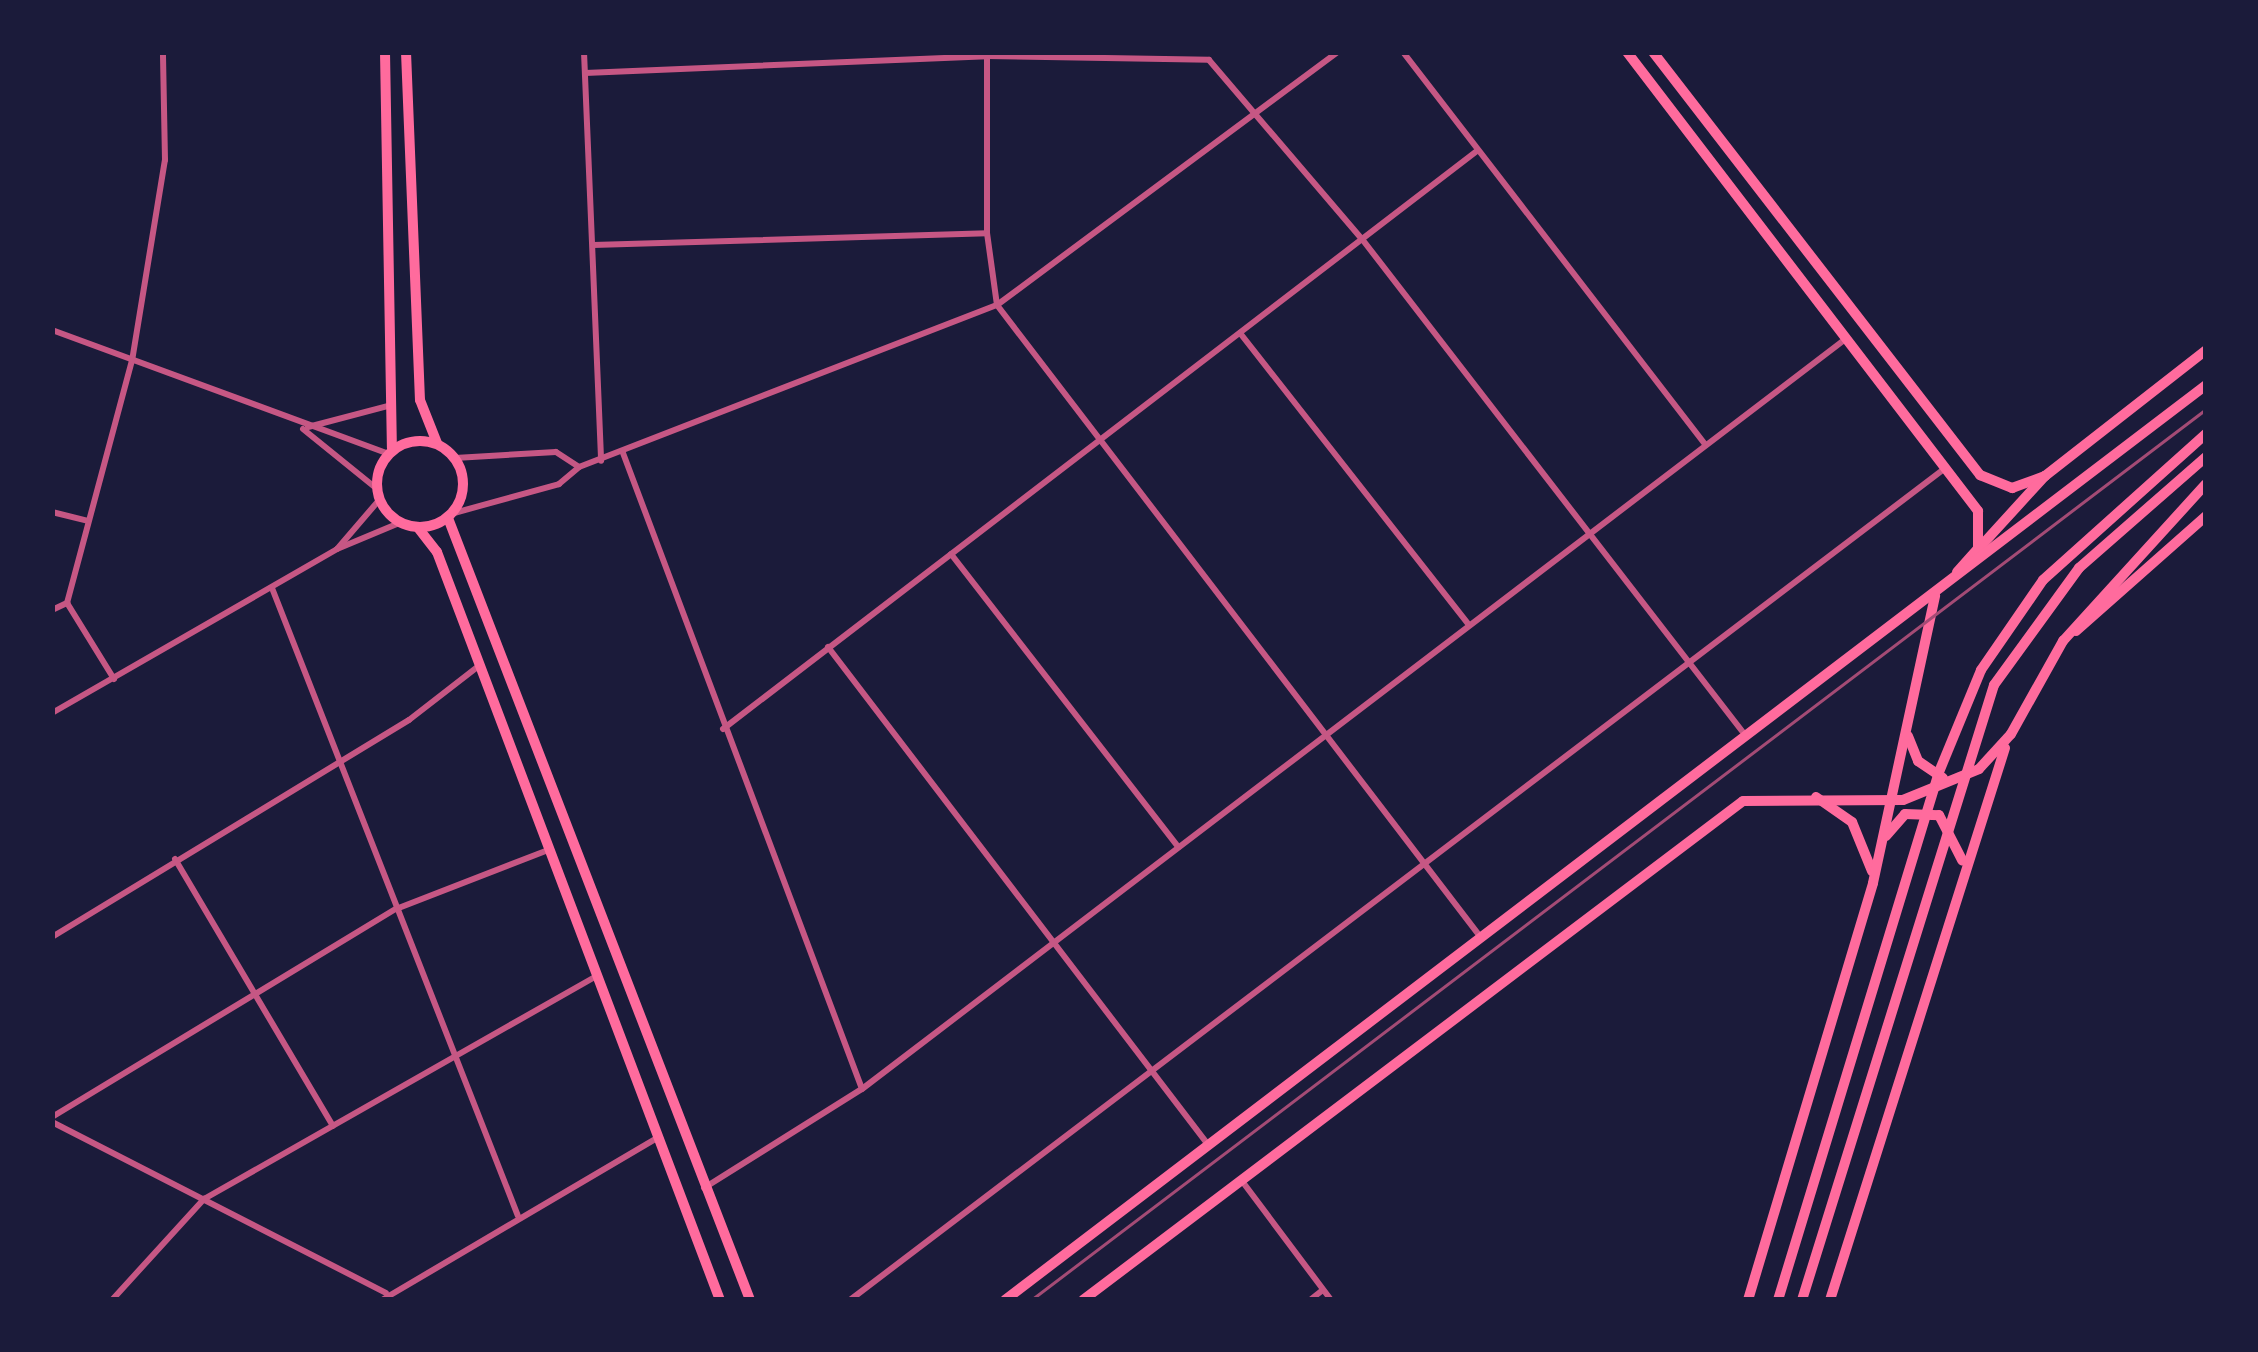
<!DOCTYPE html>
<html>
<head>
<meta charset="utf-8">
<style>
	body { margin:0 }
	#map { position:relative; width:2258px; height:1352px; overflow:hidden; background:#1b1b3a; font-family:Lato,sans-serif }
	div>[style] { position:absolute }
	.minor>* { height:6px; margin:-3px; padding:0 3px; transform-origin:3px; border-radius:3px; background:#c65784 }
	.primary>* { height:10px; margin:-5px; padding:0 5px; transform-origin:5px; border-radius:5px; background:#ff6b9d }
	.primary>.ring { margin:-5px; padding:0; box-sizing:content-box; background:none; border:10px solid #ff6b9d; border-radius:50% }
	.trunk>* { height:10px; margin:-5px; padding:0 5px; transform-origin:5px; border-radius:5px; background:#ff6b9d }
	.tram>* { height:2.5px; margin:-1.25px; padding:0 1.25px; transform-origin:1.25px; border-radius:1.25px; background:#a44b75 }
	span { translate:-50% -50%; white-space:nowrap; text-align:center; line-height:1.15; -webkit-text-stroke:9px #1b1b3a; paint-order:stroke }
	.frame { position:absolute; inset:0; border:55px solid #1b1b3a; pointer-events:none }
</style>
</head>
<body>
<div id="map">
	<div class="minor">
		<i style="left:584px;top:52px;width:409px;rotate:87.6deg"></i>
		<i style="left:1403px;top:52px;width:496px;rotate:52.4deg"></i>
		<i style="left:987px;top:54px;width:179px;rotate:90deg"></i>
		<i style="left:987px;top:233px;width:73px;rotate:82.1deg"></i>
		<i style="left:997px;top:305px;width:793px;rotate:52.58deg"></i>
		<i style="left:585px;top:73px;width:402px;rotate:-2.4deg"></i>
		<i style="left:987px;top:56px;width:222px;rotate:1deg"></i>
		<i style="left:1209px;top:60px;width:235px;rotate:49.5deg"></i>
		<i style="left:1362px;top:239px;width:622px;rotate:52.32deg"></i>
		<i style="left:593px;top:245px;width:394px;rotate:-1.7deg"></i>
		<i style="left:52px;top:330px;width:357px;rotate:20.2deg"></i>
		<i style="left:1240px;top:333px;width:371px;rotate:51.9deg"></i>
		<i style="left:308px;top:427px;width:86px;rotate:-14.8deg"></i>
		<i style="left:303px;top:429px;width:95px;rotate:39deg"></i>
		<i style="left:623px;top:453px;width:679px;rotate:69.4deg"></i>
		<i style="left:455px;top:458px;width:101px;rotate:-3.4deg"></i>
		<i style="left:556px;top:452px;width:27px;rotate:33deg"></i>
		<i style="left:52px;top:512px;width:37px;rotate:14deg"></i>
		<i style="left:454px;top:513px;width:109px;rotate:-15.4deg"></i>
		<i style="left:559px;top:484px;width:26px;rotate:-40deg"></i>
		<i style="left:579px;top:467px;width:448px;rotate:-21.2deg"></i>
		<i style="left:997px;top:305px;width:425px;rotate:-36.6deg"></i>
		<i style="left:338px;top:548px;width:65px;rotate:-49.4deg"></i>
		<i style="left:951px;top:554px;width:371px;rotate:52.2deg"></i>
		<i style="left:272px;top:588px;width:674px;rotate:68.61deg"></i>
		<i style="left:52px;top:610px;width:17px;rotate:-25deg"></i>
		<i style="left:828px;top:647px;width:623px;rotate:52.63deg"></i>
		<i style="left:114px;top:679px;width:89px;rotate:-121.7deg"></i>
		<i style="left:67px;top:603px;width:251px;rotate:-75deg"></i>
		<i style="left:132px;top:361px;width:204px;rotate:-80.7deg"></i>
		<i style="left:165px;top:160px;width:108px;rotate:-91.1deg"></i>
		<i style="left:52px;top:713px;width:329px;rotate:-29.9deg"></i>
		<i style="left:337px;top:549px;width:70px;rotate:-22.6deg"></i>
		<i style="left:723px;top:729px;width:951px;rotate:-37.48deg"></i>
		<i style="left:175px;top:859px;width:310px;rotate:59.4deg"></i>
		<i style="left:52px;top:937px;width:418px;rotate:-31.3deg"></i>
		<i style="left:409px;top:720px;width:90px;rotate:-37.8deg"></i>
		<i style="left:52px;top:1117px;width:402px;rotate:-31.2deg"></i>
		<i style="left:396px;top:909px;width:166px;rotate:-21.2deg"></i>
		<i style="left:52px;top:1122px;width:375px;rotate:27.1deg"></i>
		<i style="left:1242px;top:1181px;width:149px;rotate:53.2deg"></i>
		<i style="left:704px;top:1188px;width:186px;rotate:-32.1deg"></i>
		<i style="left:862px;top:1089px;width:1235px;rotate:-37.33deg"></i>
		<i style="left:112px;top:1300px;width:137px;rotate:-47.7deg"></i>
		<i style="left:204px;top:1199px;width:452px;rotate:-29.6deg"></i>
		<i style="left:382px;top:1300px;width:319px;rotate:-30.5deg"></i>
		<i style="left:850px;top:1300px;width:1374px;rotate:-37.22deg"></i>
		<i style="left:1310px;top:1300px;width:16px;rotate:-38deg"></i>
	</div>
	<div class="primary">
		<i style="left:385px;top:52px;width:396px;rotate:89deg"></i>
		<i style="left:406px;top:52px;width:348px;rotate:87.7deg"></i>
		<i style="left:420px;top:400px;width:46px;rotate:68.4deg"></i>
		<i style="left:1627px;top:52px;width:578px;rotate:52.59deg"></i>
		<i style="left:1978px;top:511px;width:38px;rotate:90deg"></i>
		<i style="left:1653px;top:52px;width:535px;rotate:52.29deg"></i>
		<i style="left:1980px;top:475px;width:35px;rotate:22deg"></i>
		<i style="left:2012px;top:488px;width:35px;rotate:-20deg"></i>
		<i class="ring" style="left:377px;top:441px;width:76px;height:76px"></i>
		<i style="left:448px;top:518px;width:838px;rotate:68.88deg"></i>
		<i style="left:419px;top:529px;width:29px;rotate:52deg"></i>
		<i style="left:437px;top:552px;width:800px;rotate:69.28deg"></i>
		<i style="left:1981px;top:546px;width:95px;rotate:-47.6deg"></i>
		<i style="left:2045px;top:476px;width:204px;rotate:-38deg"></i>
		<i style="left:2076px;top:631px;width:174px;rotate:-41.5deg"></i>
	</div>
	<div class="trunk">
		<i style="left:1957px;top:572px;width:31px;rotate:-48deg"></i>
		<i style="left:1908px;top:736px;width:27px;rotate:68deg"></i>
		<i style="left:1918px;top:761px;width:30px;rotate:34deg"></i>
		<i style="left:1816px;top:797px;width:44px;rotate:34.8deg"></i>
		<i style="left:1852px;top:822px;width:53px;rotate:67.8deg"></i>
		<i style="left:1886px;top:836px;width:29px;rotate:-49deg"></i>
		<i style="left:1905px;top:814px;width:34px;rotate:2deg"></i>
		<i style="left:1939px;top:815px;width:51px;rotate:62.9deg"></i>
		<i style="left:1005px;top:1300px;width:1510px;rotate:-37.3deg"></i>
		<i style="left:1083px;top:1300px;width:827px;rotate:-37.09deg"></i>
		<i style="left:1743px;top:801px;width:160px;rotate:-0.4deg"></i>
		<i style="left:1903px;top:800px;width:82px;rotate:-22.2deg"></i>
		<i style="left:1979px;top:769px;width:47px;rotate:-47.6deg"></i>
		<i style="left:2011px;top:734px;width:107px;rotate:-60.8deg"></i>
		<i style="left:2063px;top:641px;width:212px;rotate:-47.7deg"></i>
		<i style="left:1748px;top:1300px;width:435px;rotate:-73.3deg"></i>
		<i style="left:1873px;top:883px;width:294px;rotate:-77.8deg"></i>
		<i style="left:1778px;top:1300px;width:552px;rotate:-73.04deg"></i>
		<i style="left:1939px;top:772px;width:110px;rotate:-67.6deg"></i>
		<i style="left:1981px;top:670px;width:109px;rotate:-55.4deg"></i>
		<i style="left:2043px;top:580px;width:219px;rotate:-41.9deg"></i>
		<i style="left:1802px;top:1300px;width:644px;rotate:-72.66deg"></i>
		<i style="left:1994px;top:685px;width:145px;rotate:-54deg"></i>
		<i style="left:2079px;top:568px;width:169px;rotate:-41.2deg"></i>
		<i style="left:1830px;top:1300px;width:579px;rotate:-72.41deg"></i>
	</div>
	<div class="tram">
		<i style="left:1031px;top:1300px;width:1475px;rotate:-37.17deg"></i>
	</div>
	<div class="frame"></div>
</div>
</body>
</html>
